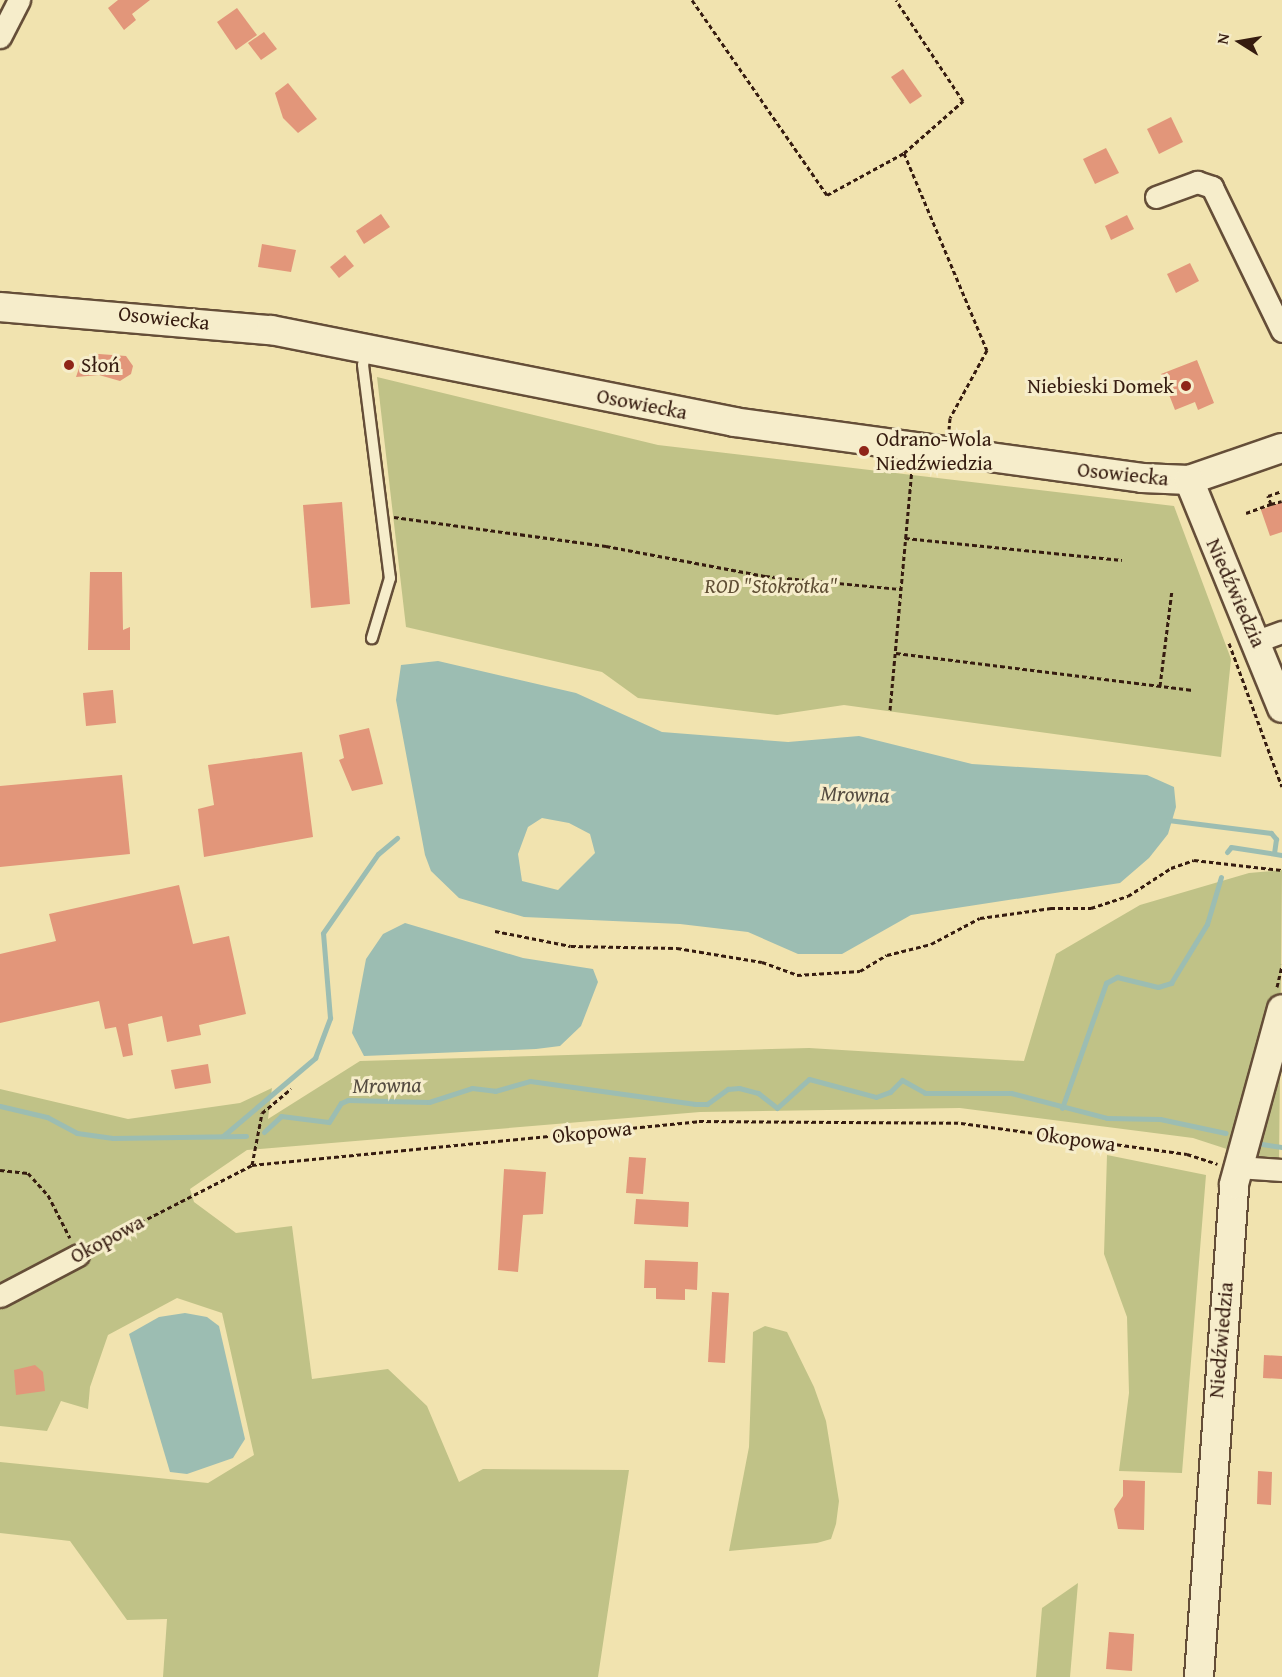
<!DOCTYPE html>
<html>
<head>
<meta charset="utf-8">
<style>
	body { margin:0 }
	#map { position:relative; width:1282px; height:1677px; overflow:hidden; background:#f1e3af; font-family:"Gentium Book Plus",serif }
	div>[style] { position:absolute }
	.green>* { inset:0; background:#c0c287 }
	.water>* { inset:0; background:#9cbdb2 }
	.stream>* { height:5px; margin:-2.5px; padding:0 2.5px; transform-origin:2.5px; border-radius:2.5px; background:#9cbdb2 }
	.building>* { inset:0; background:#e2967a }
	.path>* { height:3px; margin-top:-1.5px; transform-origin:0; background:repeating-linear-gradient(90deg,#361c10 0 4.5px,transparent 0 7.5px) }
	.roads { filter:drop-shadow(2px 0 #654e38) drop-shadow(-2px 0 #654e38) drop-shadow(0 2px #654e38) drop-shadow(0 -2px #654e38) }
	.lane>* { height:10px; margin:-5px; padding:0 5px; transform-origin:5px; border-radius:5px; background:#f6edcb }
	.street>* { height:21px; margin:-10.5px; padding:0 10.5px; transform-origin:10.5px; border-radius:10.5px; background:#f6edcb }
	.secondary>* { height:28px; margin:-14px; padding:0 14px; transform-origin:14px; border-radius:14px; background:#f6edcb }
	.dots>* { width:16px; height:16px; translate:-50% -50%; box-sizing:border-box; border:3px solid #f6edcb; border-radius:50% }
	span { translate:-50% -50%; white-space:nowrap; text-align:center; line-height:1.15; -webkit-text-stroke:6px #f6edcb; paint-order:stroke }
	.street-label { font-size:21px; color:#361c10 }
	.poi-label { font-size:21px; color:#361c10 }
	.left { translate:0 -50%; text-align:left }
	.right { translate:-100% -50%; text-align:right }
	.park-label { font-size:21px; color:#5f4e34; font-style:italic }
	.water-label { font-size:22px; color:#554c41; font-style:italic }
	.north { position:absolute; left:1210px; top:12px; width:60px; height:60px; -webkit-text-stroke:4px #f6edcb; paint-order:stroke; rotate:281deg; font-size:16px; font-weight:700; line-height:24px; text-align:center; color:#361c10 }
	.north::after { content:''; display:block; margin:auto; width:21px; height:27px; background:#361c10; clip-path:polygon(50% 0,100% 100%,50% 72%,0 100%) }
</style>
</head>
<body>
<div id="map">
	<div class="green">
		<i style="clip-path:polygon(377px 377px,658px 445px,1174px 506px,1231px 659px,1221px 757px,844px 705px,777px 715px,638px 698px,602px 672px,406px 627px)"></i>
		<i style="clip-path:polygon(1282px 870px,1279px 1166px,1193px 1138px,960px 1108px,700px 1112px,247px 1150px,190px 1189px,194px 1202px,236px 1233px,292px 1226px,312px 1379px,388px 1369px,427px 1406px,459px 1482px,483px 1469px,629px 1470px,598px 1677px,163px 1677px,167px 1619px,127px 1620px,70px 1541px,0 1533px,0 1462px,208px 1483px,254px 1455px,222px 1313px,177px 1298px,108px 1335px,90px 1387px,88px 1409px,61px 1401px,47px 1431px,0 1426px,0 1089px,128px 1119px,240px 1103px,272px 1088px,268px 1119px,360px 1061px,809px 1048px,1024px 1061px,1056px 954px,1140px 905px,1249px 873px)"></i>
		<i style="clip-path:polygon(1107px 1155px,1206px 1175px,1182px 1473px,1119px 1471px,1129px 1393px,1127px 1317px,1104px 1254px)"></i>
		<i style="clip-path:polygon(765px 1326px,787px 1332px,814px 1387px,826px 1421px,839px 1501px,836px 1524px,831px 1539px,817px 1543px,729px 1551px,749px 1447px,753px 1332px)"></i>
		<i style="clip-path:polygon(1078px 1583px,1070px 1677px,1036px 1677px,1042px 1608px)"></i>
	</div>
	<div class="water">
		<i style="clip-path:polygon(evenodd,438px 661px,576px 693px,662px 732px,788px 742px,859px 736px,972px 764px,1147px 775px,1174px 787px,1176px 807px,1168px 834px,1149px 858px,1120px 883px,911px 915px,842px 954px,798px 954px,748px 932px,680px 924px,524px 917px,459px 898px,431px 871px,425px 855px,396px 700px,401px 665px,438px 661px,542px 818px,569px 823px,590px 834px,595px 853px,558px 890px,522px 881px,518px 854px,528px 827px,542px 818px)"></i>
		<i style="clip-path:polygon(405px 923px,523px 958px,593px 969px,598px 982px,581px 1026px,560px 1046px,536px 1049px,364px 1056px,352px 1033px,366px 959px,383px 934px)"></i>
		<i style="clip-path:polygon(185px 1313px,207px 1317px,219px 1326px,245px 1439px,233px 1458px,187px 1474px,170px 1472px,129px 1334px,159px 1317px)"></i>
	</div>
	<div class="stream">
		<i style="left:1168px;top:820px;width:104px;rotate:7.2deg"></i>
		<i style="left:1271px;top:833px;width:8px;rotate:50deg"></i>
		<i style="left:1276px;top:839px;width:14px;rotate:98deg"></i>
		<i style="left:1227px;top:852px;width:6px;rotate:-51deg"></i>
		<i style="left:1231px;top:847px;width:52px;rotate:8.9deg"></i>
		<i style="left:0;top:1106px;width:48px;rotate:13.2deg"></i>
		<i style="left:47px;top:1117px;width:34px;rotate:28deg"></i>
		<i style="left:77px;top:1133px;width:36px;rotate:8deg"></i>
		<i style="left:113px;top:1138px;width:133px;rotate:-0.9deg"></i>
		<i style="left:1062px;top:1108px;width:133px;rotate:-70.6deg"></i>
		<i style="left:1106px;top:983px;width:13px;rotate:-29deg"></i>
		<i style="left:1117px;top:977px;width:42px;rotate:13.7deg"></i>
		<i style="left:1158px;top:987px;width:14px;rotate:-17deg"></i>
		<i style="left:1171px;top:983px;width:69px;rotate:-58.6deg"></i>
		<i style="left:1207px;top:924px;width:49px;rotate:-73.4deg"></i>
		<i style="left:264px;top:1132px;width:23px;rotate:-43deg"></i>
		<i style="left:281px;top:1116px;width:48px;rotate:7.1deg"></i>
		<i style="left:329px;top:1122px;width:22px;rotate:-58deg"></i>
		<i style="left:341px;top:1103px;width:8px;rotate:-23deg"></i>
		<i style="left:348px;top:1100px;width:81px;rotate:1.4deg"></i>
		<i style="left:429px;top:1102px;width:45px;rotate:-18deg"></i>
		<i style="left:472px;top:1088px;width:23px;rotate:7deg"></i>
		<i style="left:495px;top:1091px;width:36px;rotate:-16deg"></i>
		<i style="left:530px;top:1081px;width:167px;rotate:7.9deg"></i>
		<i style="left:695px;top:1104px;width:12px"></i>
		<i style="left:707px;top:1104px;width:26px;rotate:-36deg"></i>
		<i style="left:728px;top:1089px;width:11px;rotate:-5deg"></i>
		<i style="left:739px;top:1088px;width:20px;rotate:15deg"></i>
		<i style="left:758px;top:1093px;width:24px;rotate:38deg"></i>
		<i style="left:777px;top:1108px;width:43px;rotate:-42.2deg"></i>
		<i style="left:809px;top:1079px;width:69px;rotate:15deg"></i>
		<i style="left:876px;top:1097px;width:15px;rotate:-20deg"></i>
		<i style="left:890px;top:1092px;width:17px;rotate:-45deg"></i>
		<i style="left:902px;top:1080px;width:26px;rotate:29deg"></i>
		<i style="left:925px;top:1093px;width:86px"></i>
		<i style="left:1011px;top:1093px;width:99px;rotate:14.6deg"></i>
		<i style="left:1107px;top:1118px;width:53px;rotate:1.1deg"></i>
		<i style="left:1160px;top:1119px;width:67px;rotate:12deg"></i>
		<i style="left:223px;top:1136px;width:121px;rotate:-40.3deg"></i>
		<i style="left:315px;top:1058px;width:43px;rotate:-69.4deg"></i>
		<i style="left:330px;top:1018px;width:85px;rotate:-94.7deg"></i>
		<i style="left:323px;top:933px;width:96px;rotate:-55.2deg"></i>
		<i style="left:378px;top:854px;width:25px;rotate:-40deg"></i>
		<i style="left:1262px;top:1144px;width:20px;rotate:9deg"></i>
	</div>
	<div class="building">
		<i style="clip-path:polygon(118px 0,150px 0,132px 14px,136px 20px,124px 30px,108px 8px)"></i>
		<i style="clip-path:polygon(237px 8px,257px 35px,236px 50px,217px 22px)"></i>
		<i style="clip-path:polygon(264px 32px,277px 49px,261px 60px,248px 43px)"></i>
		<i style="clip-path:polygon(903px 69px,922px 96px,910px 104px,891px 77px)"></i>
		<i style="clip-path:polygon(288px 83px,317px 119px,298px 133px,283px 118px,275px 93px)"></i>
		<i style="clip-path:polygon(1171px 117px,1183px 142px,1159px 154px,1147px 129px)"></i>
		<i style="clip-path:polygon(1106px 148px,1119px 173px,1095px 184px,1083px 159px)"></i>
		<i style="clip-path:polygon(381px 214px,390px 227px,364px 244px,356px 231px)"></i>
		<i style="clip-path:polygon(1127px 215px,1134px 229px,1111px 240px,1105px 226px)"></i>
		<i style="clip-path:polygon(262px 244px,296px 250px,291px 272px,258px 267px)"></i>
		<i style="clip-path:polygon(345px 255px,354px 266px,339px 278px,330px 267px)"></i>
		<i style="clip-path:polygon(1190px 263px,1199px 281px,1176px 293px,1167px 274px)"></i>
		<i style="clip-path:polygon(99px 354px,126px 356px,133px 366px,131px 374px,120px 381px,99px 375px,76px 377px,81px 362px)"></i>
		<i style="clip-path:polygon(1197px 360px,1214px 403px,1198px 410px,1195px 402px,1175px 410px,1161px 374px)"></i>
		<i style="clip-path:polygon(342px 502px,350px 604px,311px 608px,303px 505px)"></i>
		<i style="clip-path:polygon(1282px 502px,1282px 532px,1270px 536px,1261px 510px)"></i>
		<i style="clip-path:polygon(90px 572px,122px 572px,123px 630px,130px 627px,130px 650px,88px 650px)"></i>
		<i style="clip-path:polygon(113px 690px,116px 723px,86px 726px,83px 693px)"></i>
		<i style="clip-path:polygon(369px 728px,383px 784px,352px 791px,339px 760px,344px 758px,339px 735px)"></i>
		<i style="clip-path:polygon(302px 752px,313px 837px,204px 857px,198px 809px,214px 805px,208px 765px)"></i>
		<i style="clip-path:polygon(122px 775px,130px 854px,0 867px,0 786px)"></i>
		<i style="clip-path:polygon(179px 885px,193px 944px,229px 936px,246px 1014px,199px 1025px,201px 1035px,167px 1042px,162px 1016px,128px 1024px,133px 1055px,123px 1057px,116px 1027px,105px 1029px,99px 1001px,0 1023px,0 954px,56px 941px,49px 914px)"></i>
		<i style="clip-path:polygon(208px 1064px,211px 1083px,175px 1089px,171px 1070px)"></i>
		<i style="clip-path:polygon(629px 1157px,646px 1158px,643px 1194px,626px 1193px)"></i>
		<i style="clip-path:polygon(504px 1169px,546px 1172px,543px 1214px,523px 1215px,518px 1272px,498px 1270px)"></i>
		<i style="clip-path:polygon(636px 1199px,689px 1202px,688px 1227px,634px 1224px)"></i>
		<i style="clip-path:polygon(645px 1260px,698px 1262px,697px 1290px,685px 1289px,685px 1300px,656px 1299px,656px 1288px,644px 1288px)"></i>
		<i style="clip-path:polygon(712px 1292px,729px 1293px,725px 1363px,708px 1362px)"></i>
		<i style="clip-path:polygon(1264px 1355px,1282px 1356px,1282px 1379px,1263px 1378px)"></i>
		<i style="clip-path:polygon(35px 1365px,43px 1372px,45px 1391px,16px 1395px,14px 1370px)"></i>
		<i style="clip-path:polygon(1258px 1471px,1272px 1472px,1271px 1505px,1257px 1504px)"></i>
		<i style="clip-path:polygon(1123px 1480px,1145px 1481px,1144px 1530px,1118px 1529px,1114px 1509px,1123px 1496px)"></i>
		<i style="clip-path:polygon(1109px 1632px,1134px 1634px,1132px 1671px,1106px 1669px)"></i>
	</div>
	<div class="path">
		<i style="left:692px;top:0;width:237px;rotate:55.3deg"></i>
		<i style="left:827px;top:195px;width:88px;rotate:-28.6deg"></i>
		<i style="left:904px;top:153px;width:79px;rotate:-41.4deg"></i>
		<i style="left:963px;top:101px;width:121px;rotate:-123.6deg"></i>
		<i style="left:904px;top:153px;width:214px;rotate:67.2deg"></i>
		<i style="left:987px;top:350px;width:77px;rotate:118.6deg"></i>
		<i style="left:950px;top:418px;width:11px;rotate:95deg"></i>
		<i style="left:1271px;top:504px;width:11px;rotate:-15deg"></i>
		<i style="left:1246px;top:513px;width:27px;rotate:-20deg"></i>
		<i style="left:1271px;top:504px;width:9px;rotate:-111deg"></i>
		<i style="left:1268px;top:496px;width:15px;rotate:-20deg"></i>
		<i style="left:394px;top:517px;width:214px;rotate:7.8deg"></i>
		<i style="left:606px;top:546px;width:162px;rotate:10.7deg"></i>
		<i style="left:765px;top:576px;width:137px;rotate:5.5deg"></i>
		<i style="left:905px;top:538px;width:218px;rotate:5.8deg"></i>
		<i style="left:1229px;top:643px;width:153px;rotate:69.8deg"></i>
		<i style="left:896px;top:653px;width:299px;rotate:7.1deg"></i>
		<i style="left:1160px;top:686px;width:97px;rotate:-82.9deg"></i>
		<i style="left:890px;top:710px;width:241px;rotate:-84.8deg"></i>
		<i style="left:495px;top:931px;width:77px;rotate:11.2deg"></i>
		<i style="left:571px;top:946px;width:106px;rotate:1.1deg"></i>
		<i style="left:677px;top:948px;width:86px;rotate:9.4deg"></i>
		<i style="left:762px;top:962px;width:37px;rotate:20deg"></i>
		<i style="left:797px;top:975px;width:63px;rotate:-3.6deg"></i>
		<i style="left:860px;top:971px;width:31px;rotate:-31deg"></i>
		<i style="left:887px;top:955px;width:45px;rotate:-14deg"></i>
		<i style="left:931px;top:944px;width:55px;rotate:-28deg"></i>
		<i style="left:980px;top:918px;width:72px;rotate:-8deg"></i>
		<i style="left:1051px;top:908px;width:40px"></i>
		<i style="left:1091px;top:908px;width:39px;rotate:-18deg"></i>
		<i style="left:1128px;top:896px;width:51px;rotate:-33.1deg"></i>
		<i style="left:1171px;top:868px;width:24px;rotate:-19deg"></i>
		<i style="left:1194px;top:860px;width:89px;rotate:6.5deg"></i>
		<i style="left:1277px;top:987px;width:23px;rotate:-77deg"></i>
		<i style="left:252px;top:1165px;width:53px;rotate:-79.1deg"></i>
		<i style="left:262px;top:1113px;width:38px;rotate:-40deg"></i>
		<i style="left:0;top:1170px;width:28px;rotate:6deg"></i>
		<i style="left:28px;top:1173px;width:30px;rotate:48deg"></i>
		<i style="left:48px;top:1195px;width:48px;rotate:62.9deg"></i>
		<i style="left:94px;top:1246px;width:178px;rotate:-27.1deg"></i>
		<i style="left:252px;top:1165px;width:449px;rotate:-5.6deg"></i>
		<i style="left:699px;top:1121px;width:262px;rotate:0.4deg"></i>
		<i style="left:961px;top:1123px;width:228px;rotate:7.8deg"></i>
		<i style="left:1187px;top:1154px;width:32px;rotate:18deg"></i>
	</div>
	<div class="roads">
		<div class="lane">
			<i style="left:366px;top:350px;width:15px;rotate:101deg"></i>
			<i style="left:363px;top:365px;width:215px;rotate:82.8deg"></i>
			<i style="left:390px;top:578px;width:63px;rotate:106.7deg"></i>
		</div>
		<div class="street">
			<i style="left:0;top:37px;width:42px;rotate:-62.8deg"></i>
			<i style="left:1156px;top:197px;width:44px;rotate:-20.1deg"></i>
			<i style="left:1197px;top:182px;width:16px;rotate:18deg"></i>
			<i style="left:1212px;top:187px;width:160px;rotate:64.1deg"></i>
			<i style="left:1257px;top:641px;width:27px;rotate:-20deg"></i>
			<i style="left:1237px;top:1167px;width:45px;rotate:3.8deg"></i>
			<i style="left:0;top:1296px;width:88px;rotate:-27.7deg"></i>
		</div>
		<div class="secondary">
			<i style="left:0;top:307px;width:272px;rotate:4.9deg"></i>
			<i style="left:271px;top:330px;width:472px;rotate:11.2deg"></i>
			<i style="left:734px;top:422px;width:412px;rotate:7.8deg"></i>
			<i style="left:1142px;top:478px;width:47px;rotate:2.4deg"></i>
			<i style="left:1189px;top:480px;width:98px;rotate:-19deg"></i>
			<i style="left:1189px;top:480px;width:246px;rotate:67.8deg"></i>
			<i style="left:1199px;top:1677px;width:494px;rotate:-85.9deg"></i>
			<i style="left:1234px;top:1184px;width:181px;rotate:-74.7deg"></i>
		</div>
	</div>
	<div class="dots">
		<i style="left:69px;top:365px;background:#8f2418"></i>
		<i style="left:1186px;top:386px;background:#8f2418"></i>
		<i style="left:864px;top:451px;background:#8f2418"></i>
	</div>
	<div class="street-label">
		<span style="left:164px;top:318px;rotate:6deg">Osowiecka</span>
		<span style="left:642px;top:404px;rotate:11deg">Osowiecka</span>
		<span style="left:1123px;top:474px;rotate:6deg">Osowiecka</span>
		<span style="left:1236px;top:593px;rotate:66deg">Niedźwiedzia</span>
		<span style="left:592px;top:1132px;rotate:-6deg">Okopowa</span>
		<span style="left:1076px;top:1139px;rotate:8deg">Okopowa</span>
		<span style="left:107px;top:1239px;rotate:-28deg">Okopowa</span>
		<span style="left:1221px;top:1340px;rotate:-85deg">Niedźwiedzia</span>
	</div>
	<div class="poi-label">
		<span class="left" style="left:81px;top:365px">Słoń</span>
		<span class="right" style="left:1174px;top:386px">Niebieski Domek</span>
		<span class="left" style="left:876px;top:451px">Odrano-Wola<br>Niedźwiedzia</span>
	</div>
	<div class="park-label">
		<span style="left:771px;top:586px">ROD "Stokrotka"</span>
	</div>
	<div class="water-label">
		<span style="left:855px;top:794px;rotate:2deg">Mrowna</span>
		<span style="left:387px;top:1085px;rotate:-1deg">Mrowna</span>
	</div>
	<div class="north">N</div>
</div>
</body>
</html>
